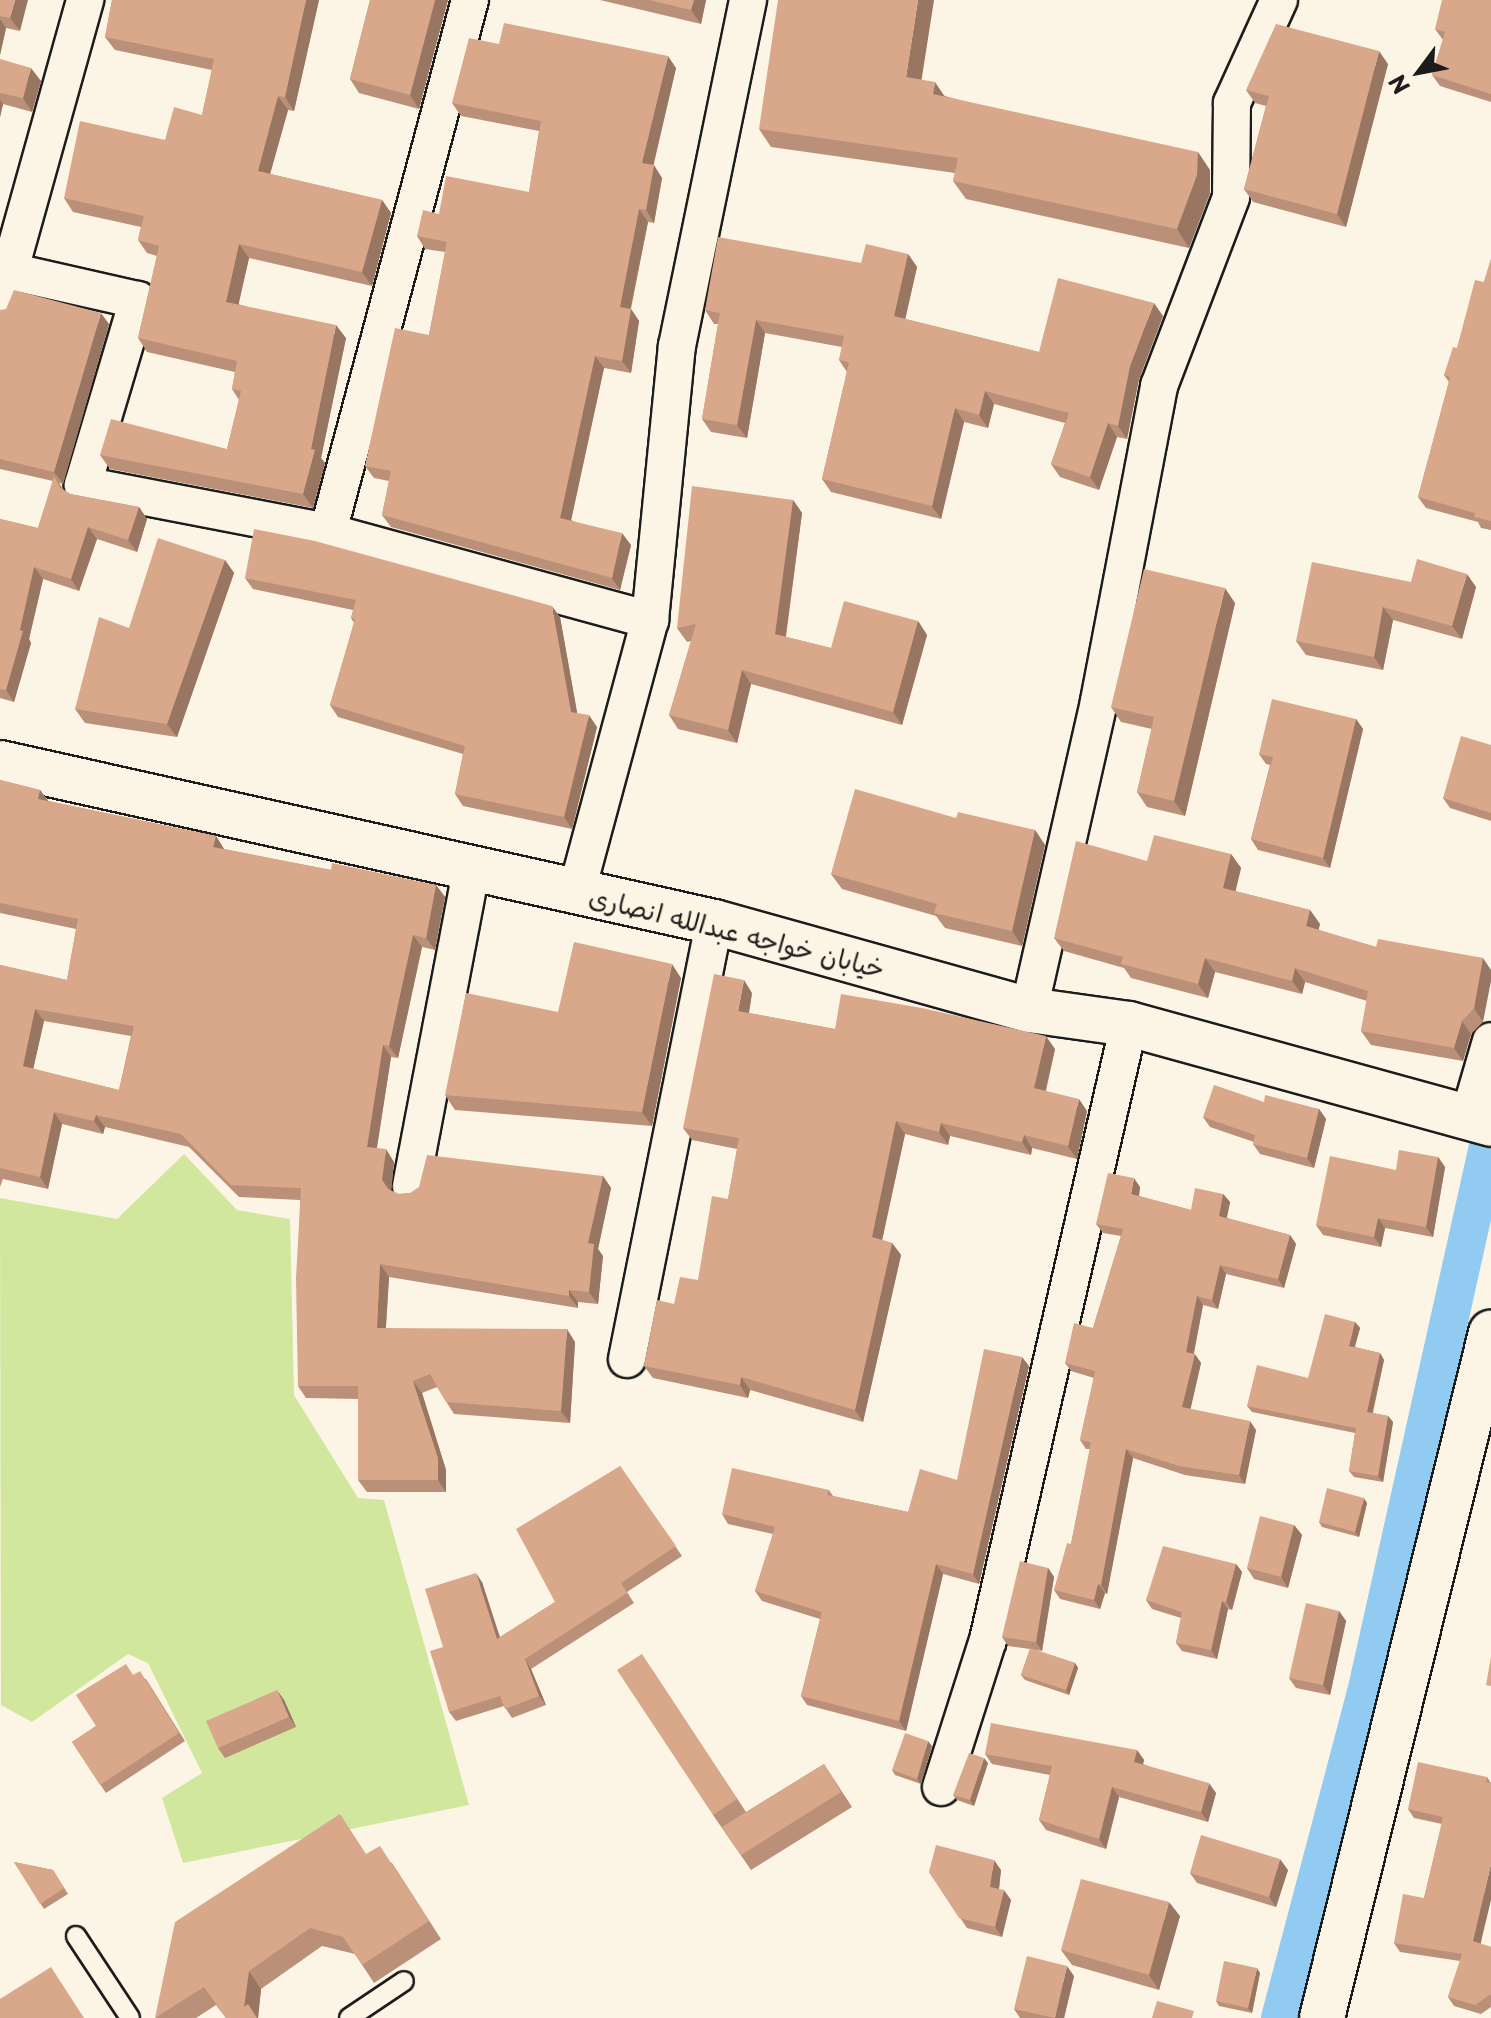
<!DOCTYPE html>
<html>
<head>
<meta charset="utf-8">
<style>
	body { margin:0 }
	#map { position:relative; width:1491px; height:2018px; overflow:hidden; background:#fcf5e5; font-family:"Playpen Sans","Playpen Sans Arabic",sans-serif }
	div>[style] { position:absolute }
	.green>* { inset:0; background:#d0e79d }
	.canal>* { height:38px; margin:-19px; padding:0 19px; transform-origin:19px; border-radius:19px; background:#91cbf1 }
	.roads { filter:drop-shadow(2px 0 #1c1c1c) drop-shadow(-2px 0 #1c1c1c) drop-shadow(0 2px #1c1c1c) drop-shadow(0 -2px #1c1c1c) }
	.service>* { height:18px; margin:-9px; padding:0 9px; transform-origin:9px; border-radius:9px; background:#fcf5e5 }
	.minor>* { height:36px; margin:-18px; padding:0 18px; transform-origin:18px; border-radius:18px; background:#fcf5e5 }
	.tertiary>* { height:44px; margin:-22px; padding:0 22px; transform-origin:22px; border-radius:22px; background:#fcf5e5 }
	.wall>* { inset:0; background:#bb9078 }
	.shaded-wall>* { inset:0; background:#987661 }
	.building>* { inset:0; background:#d9a88b }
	span { translate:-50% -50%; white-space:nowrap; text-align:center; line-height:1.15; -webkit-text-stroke:6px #fcf5e5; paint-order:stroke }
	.street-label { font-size:26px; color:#1c1c1c }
	.north { position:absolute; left:1379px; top:32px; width:80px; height:80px; -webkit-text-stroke:6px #fcf5e5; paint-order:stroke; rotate:238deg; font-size:22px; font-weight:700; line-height:32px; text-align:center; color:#1c1c1c }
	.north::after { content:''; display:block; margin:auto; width:28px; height:36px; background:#1c1c1c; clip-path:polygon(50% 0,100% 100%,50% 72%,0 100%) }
</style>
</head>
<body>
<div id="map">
	<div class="green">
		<i style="clip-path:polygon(184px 1154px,237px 1210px,290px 1219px,294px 1395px,358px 1498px,384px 1500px,469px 1805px,183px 1863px,162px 1798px,202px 1773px,148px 1663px,128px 1654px,32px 1722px,1px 1705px,0 1198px,117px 1219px)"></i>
	</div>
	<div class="canal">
		<i style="left:1280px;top:2018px;width:336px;rotate:-75.2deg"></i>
		<i style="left:1366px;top:1693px;width:574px;rotate:-77.42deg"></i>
	</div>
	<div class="roads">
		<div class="service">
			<i style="left:76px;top:1936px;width:98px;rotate:56.6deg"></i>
			<i style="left:349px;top:2018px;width:66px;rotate:-33.9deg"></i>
		</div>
		<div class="minor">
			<i style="left:0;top:269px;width:141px;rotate:12.7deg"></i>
			<i style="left:138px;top:300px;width:193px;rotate:106.6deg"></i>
			<i style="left:83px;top:485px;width:249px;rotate:10.9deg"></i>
			<i style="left:328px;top:532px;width:334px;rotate:15.3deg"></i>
			<i style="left:0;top:305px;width:317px;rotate:-74.4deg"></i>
			<i style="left:328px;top:532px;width:551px;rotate:-75.06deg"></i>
			<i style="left:577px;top:890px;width:280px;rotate:-74.9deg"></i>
			<i style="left:650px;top:620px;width:275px;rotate:-84.4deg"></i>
			<i style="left:677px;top:346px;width:353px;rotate:-78.4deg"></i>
			<i style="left:1029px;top:1010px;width:317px;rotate:-77.2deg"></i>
			<i style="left:1099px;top:701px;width:321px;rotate:-79.2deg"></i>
			<i style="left:1159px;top:386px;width:202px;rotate:-69.1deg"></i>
			<i style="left:1231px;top:197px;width:94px;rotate:-89.4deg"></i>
			<i style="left:1232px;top:103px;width:113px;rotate:-65.5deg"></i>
			<i style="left:1468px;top:1120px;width:82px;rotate:-73.8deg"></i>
			<i style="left:411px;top:1186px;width:326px;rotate:-79.2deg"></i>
			<i style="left:627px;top:1359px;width:446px;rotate:-78.7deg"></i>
			<i style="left:941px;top:1787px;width:154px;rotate:-72.3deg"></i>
			<i style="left:988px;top:1640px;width:632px;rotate:-77.11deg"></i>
		</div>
		<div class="tertiary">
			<i style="left:0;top:763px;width:731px;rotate:12.55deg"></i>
			<i style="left:714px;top:922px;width:327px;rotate:15.6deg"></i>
			<i style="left:1029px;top:1010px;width:101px;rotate:8deg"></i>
			<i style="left:1129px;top:1024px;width:376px;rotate:15.4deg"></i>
			<i style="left:1322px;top:2018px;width:706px;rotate:-76.14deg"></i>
		</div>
	</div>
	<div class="wall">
		<i style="clip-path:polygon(0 0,20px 31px,6px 28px,0 55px)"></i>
		<i style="clip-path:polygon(112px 0,319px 0,294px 111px,288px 110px,270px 174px,382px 200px,391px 213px,372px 286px,249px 258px,238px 304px,346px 338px,321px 458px,325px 463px,313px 508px,110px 469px,100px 455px,227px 449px,239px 400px,232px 389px,235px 372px,147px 352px,138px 338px,157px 256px,147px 253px,138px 240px,141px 227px,73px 212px,64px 198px,165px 140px,202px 115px,212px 70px,115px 50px,105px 37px)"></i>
		<i style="clip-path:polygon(370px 0,448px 0,419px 109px,359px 93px,350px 79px)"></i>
		<i style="clip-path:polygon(600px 0,706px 0,701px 24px)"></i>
		<i style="clip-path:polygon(1491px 0,1491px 102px,1440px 86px,1432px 75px,1443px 40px,1435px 29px)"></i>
		<i style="clip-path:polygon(499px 44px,676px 68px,653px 165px,662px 178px,654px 223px,648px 222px,631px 309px,639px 321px,631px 373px,604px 368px,571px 520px,631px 545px,620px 590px,391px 527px,382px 515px,389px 481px,374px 478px,365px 466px,429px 335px,445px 252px,425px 249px,417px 236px,529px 192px,539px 131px,461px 116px,452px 103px)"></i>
		<i style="clip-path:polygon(0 59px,41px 81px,32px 112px,3px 104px,0 117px)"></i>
		<i style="clip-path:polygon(1388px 64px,1346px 227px,1253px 202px,1244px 189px,1266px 106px,1255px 103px,1246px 90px)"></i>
		<i style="clip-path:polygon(921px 80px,945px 96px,1210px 170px,1210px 193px,1189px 248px,966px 199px,953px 181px,955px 173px,771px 147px,759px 129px)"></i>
		<i style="clip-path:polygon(908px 254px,917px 267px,905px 319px,1039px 352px,1163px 316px,1139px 379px,1127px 439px,1117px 437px,1099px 490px,1060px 477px,1051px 464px,1065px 423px,994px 404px,988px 428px,964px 422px,941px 519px,831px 492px,822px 479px,847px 372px,839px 360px,842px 347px,765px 333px,747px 438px,711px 432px,702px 419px,718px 324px,714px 324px,705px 310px,861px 263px)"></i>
		<i style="clip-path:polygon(1491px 259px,1491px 530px,1481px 528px,1478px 522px,1426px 508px,1418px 497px,1449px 382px,1444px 375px,1457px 348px,1484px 282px)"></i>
		<i style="clip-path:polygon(0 310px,109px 324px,63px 484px,59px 483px,64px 490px,70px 494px,139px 507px,147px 519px,137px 552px,97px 539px,79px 591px,43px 579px,29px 639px,31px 643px,14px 702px,0 698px,0 519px,38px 528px,53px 481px,0 469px)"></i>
		<i style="clip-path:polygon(793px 500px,802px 513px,786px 637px,831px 648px,918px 621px,927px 635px,902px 725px,751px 684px,737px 743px,678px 729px,669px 715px,691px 641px,687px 642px,677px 628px)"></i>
		<i style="clip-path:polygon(225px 560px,234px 573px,177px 737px,85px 723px,75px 709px,129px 628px)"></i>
		<i style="clip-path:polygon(245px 578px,560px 617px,577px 713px,597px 727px,572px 829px,463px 806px,455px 794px,463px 754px,338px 717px,330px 705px,354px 623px,351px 618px,353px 610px,253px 589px)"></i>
		<i style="clip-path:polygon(1411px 582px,1476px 587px,1462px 639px,1393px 620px,1383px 670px,1306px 655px,1296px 641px)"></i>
		<i style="clip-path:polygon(1235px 603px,1185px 816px,1147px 807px,1137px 792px,1152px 729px,1121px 722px,1111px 707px)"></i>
		<i style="clip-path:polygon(1356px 719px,1363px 729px,1330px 868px,1258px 850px,1251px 839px,1270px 765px,1266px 764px,1259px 754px)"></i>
		<i style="clip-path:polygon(1491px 745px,1491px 821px,1450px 808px,1443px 798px)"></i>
		<i style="clip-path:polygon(evenodd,0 780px,40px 790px,48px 801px,216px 836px,224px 849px,331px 870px,436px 885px,445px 897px,435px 950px,422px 947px,398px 1058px,391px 1057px,377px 1148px,394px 1162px,391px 1191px,399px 1194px,603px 1176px,611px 1188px,598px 1249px,603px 1256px,598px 1304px,578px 1302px,578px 1308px,389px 1277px,386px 1328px,575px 1342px,570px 1423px,454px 1414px,437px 1387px,422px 1393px,446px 1470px,446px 1492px,367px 1492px,358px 1480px,358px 1399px,306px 1398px,298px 1386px,300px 1200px,239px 1197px,189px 1147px,105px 1127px,103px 1134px,62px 1124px,48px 1189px,3px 1179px,0 1187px,0 965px,67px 980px,76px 929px,0 913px,0 780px,44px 1021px,131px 1036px,119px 1090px,33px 1069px,44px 1021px)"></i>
		<i style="clip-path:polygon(956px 818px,1035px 830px,1045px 845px,1022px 946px,945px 928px,936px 916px,842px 889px,831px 874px)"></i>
		<i style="clip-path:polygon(1231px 854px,1241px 868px,1235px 891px,1310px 910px,1320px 924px,1318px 930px,1376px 947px,1483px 958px,1483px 1022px,1471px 1034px,1463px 1061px,1371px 1045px,1361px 1031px,1367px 1001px,1305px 982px,1302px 994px,1215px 972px,1208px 998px,1131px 978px,1124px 968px,1064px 951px,1054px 938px,1147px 861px)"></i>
		<i style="clip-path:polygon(681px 978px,652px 1126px,455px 1110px,445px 1095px,558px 1012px)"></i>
		<i style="clip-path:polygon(752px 993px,749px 1013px,835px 1029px,1055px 1049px,1046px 1091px,1087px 1111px,1077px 1159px,1032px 1148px,1031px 1155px,950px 1136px,948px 1145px,905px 1134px,882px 1240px,892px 1243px,901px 1255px,863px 1422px,750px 1390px,748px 1398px,653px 1378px,644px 1366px,674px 1304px,698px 1280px,728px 1199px,737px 1149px,692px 1140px,683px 1128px)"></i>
		<i style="clip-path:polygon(1264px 1102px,1319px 1109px,1326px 1119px,1314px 1168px,1260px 1154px,1253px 1144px,1254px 1142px,1210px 1127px,1203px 1117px)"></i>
		<i style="clip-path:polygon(1438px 1157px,1445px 1167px,1433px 1237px,1385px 1228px,1381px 1247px,1323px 1235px,1316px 1225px,1396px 1170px)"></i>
		<i style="clip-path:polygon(1140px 1187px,1139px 1196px,1191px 1210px,1223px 1194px,1230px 1202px,1227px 1218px,1290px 1235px,1296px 1244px,1284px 1288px,1226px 1274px,1218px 1309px,1203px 1305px,1194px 1354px,1201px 1363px,1190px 1409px,1256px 1430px,1245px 1484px,1185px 1475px,1133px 1458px,1107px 1594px,1105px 1593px,1100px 1609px,1060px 1599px,1054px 1590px,1071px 1544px,1090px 1449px,1086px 1449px,1080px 1440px,1094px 1378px,1071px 1371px,1065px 1363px,1093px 1328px,1121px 1236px,1103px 1233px,1096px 1224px)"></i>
		<i style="clip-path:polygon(1355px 1322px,1360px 1328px,1355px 1347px,1380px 1353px,1384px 1360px,1373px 1413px,1388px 1416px,1393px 1422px,1383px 1482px,1354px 1477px,1349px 1471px,1355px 1433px,1252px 1412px,1247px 1406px,1308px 1378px)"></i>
		<i style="clip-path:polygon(1029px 1366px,979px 1584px,943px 1574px,906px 1731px,807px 1705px,801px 1696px,820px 1619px,762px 1601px,755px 1591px,773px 1534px,728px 1524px,722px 1514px,829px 1490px,833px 1496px,908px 1512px,957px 1480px)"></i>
		<i style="clip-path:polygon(620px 1466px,682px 1556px,627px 1592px,634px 1603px,531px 1669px,546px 1705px,512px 1718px,504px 1706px,456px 1721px,449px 1712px,443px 1647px,482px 1582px,500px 1637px,555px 1602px)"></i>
		<i style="clip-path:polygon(1367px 1503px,1359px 1537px,1322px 1527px,1319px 1522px)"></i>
		<i style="clip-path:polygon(1294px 1525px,1302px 1535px,1288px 1588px,1254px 1579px,1247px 1568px)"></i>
		<i style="clip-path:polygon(1236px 1564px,1242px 1572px,1232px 1610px,1228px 1609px,1217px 1659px,1182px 1651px,1176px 1643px,1181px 1618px,1152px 1609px,1146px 1600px)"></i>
		<i style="clip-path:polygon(1048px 1568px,1054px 1577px,1042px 1651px,1035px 1650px,1075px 1663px,1078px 1668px,1069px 1695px,1025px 1680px,1021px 1675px,1030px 1649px,1008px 1646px,1002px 1637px)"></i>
		<i style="clip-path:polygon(1339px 1611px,1346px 1621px,1330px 1695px,1296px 1688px,1289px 1678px)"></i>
		<i style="clip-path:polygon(651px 1668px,746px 1812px,824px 1764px,852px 1807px,751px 1870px,713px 1815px)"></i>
		<i style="clip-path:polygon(134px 1675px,146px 1679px,185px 1741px,106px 1793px,72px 1742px,96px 1726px)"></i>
		<i style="clip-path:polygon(284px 1700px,296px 1727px,225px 1758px,218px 1748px)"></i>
		<i style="clip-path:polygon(932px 1746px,921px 1784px,895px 1775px,892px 1770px)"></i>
		<i style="clip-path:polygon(1137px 1750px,1144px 1760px,1143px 1764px,1216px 1793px,1208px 1822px,1119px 1797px,1106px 1849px,1046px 1830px,1039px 1820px,1050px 1775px,992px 1764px,985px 1754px)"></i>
		<i style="clip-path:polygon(988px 1763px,974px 1806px,957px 1800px,953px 1795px)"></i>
		<i style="clip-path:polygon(1487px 1777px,1491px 1783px,1481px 1944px,1491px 1947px,1491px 2007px,1481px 2014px,1454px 2006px,1448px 1997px,1460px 1961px,1400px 1952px,1394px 1943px,1424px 1898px,1442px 1824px,1414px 1818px,1408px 1809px)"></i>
		<i style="clip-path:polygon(367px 1854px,392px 1863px,441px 1939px,374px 1983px,355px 1954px,322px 1946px,261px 1989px,258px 2018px,226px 2018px,216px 2005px,196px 2018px,155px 2018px)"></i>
		<i style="clip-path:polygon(14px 1862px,53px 1870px,68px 1894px,44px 1909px)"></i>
		<i style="clip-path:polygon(1001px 1870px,999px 1889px,1011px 1900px,1002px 1937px,967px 1928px,929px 1872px)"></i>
		<i style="clip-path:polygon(1288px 1870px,1276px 1907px,1197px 1883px,1190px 1873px)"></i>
		<i style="clip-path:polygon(1180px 1916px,1159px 1990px,1072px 1965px,1061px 1950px)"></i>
		<i style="clip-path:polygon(1260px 1973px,1252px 2013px,1219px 2006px,1216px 2001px)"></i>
		<i style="clip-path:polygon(1074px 1976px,1064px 2018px,1020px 2018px,1014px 2009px)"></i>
	</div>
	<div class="shaded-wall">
		<i style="clip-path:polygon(15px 0,28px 0,20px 31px,10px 18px)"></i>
		<i style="clip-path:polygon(306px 0,319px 0,294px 111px,285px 97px)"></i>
		<i style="clip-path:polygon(435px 0,448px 0,419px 109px,410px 95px)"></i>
		<i style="clip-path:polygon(694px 0,706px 0,701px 24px,691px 10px)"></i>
		<i style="clip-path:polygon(918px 0,934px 0,919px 96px,906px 77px)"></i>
		<i style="clip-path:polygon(0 19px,6px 28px,0 55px)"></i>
		<i style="clip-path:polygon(1379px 51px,1388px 64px,1346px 227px,1337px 214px)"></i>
		<i style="clip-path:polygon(668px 56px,676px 68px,651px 176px,642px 163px)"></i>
		<i style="clip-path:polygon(31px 68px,41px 81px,32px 112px,23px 98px)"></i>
		<i style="clip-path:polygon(935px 82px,947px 100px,933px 94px)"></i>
		<i style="clip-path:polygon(278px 96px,288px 110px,267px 185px,258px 171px)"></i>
		<i style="clip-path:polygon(0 100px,3px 104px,0 117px)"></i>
		<i style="clip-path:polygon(1198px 152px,1210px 170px,1210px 193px,1189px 248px,1177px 229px)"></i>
		<i style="clip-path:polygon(654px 165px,662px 178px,654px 223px,646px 210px)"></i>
		<i style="clip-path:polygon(382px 200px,391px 213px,372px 286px,362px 272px)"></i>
		<i style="clip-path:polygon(639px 209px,648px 222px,628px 320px,620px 307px)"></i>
		<i style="clip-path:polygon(239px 244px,249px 258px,236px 316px,226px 302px)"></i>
		<i style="clip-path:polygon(908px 254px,917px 267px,903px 329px,894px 316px)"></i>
		<i style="clip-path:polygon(1154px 303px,1163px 316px,1139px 379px,1127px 439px,1118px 426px,1130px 366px)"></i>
		<i style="clip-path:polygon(631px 309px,639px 321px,631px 373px,622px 361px)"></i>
		<i style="clip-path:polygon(101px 313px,109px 324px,63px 484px,54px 472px)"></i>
		<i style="clip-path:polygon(756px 320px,765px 333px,747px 438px,737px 425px)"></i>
		<i style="clip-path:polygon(336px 325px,346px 338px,321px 458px,325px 463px,313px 508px,303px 494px,311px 449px)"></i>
		<i style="clip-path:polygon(595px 356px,604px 368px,569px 530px,560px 518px)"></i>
		<i style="clip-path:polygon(985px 391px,994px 404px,988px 428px,979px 415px)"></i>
		<i style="clip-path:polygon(955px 408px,964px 422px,941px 519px,932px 506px)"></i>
		<i style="clip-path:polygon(1108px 423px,1117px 437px,1099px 490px,1090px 477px)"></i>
		<i style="clip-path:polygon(793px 500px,802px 513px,784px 648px,775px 634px)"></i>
		<i style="clip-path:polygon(139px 507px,147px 519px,137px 552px,128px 540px)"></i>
		<i style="clip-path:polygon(88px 527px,97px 539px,79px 591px,71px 579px)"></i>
		<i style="clip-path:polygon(622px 533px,631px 545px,620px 590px,612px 578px)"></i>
		<i style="clip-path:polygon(225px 560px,234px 573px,177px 737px,167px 724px)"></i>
		<i style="clip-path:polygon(34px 567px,43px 579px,29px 639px,31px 643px,14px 702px,6px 690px)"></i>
		<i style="clip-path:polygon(1467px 574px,1476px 587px,1462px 639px,1452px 626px)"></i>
		<i style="clip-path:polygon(1225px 588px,1235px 603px,1185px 816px,1174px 801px)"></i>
		<i style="clip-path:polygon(552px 606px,560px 617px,579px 723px,571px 712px)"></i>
		<i style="clip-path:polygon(1383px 607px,1393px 620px,1383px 670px,1374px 657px)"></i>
		<i style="clip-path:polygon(918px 621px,927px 635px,902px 725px,893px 712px)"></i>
		<i style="clip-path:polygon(742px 670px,751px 684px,737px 743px,728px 730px)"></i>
		<i style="clip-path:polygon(589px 715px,597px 727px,572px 829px,564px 817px)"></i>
		<i style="clip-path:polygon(1356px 719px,1363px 729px,1330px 868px,1323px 858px)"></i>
		<i style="clip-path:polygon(40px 790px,49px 802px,38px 799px)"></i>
		<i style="clip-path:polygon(1035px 830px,1045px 845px,1022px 946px,1012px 931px)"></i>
		<i style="clip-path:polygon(216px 836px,224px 849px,222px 860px,213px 847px)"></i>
		<i style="clip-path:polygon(1231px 854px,1241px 868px,1233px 902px,1223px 888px)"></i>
		<i style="clip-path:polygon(436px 885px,445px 897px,435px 950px,426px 938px)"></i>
		<i style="clip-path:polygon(1310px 910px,1320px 924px,1316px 940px,1306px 926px)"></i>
		<i style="clip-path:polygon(413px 935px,422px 947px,398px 1058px,389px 1046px)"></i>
		<i style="clip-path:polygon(1205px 958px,1215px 972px,1208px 998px,1198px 984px)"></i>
		<i style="clip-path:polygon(1483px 958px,1491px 970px,1491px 981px,1483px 1022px,1474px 1008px)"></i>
		<i style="clip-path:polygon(672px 964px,681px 978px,652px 1126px,642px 1112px)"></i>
		<i style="clip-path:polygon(1295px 968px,1305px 982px,1302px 994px,1292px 981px)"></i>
		<i style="clip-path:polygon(744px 980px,752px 993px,747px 1024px,738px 1011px)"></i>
		<i style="clip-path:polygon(35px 1009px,44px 1021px,31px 1079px,23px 1066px)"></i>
		<i style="clip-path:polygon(1462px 1021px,1471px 1034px,1463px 1061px,1454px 1048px)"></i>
		<i style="clip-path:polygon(1046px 1036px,1055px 1049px,1043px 1101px,1034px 1088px)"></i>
		<i style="clip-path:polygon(383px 1045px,391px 1057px,375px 1159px,367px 1147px)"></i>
		<i style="clip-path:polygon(1079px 1099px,1087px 1111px,1077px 1159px,1068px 1146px)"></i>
		<i style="clip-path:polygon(1319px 1109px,1326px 1119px,1314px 1168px,1307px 1158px)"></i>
		<i style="clip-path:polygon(54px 1112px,62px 1124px,48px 1189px,40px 1177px)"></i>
		<i style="clip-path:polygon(96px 1115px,105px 1127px,103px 1134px,94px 1121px)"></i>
		<i style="clip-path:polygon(896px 1121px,905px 1134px,880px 1250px,872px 1237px)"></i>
		<i style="clip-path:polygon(941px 1123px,950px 1136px,948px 1145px,939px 1132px)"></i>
		<i style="clip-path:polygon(1024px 1135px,1032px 1148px,1031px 1155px,1022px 1142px)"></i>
		<i style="clip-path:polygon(386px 1149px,394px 1162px,391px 1192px,382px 1180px)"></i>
		<i style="clip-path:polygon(1438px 1157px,1445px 1167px,1433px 1237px,1426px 1227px)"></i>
		<i style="clip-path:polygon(603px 1176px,611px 1188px,598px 1249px,603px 1256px,598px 1304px,589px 1292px,588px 1243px)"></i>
		<i style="clip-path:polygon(1134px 1178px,1140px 1187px,1138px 1203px,1131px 1194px)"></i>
		<i style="clip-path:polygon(1223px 1194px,1230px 1202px,1225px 1225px,1219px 1216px)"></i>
		<i style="clip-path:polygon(1378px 1218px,1385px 1228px,1381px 1247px,1374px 1237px)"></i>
		<i style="clip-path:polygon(1290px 1235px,1296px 1244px,1284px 1288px,1278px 1279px)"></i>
		<i style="clip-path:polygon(892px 1243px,901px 1255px,863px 1422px,855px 1410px)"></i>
		<i style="clip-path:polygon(380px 1264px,389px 1277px,385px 1340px,377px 1328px)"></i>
		<i style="clip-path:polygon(1220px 1265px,1226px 1274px,1218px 1309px,1212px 1300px)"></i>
		<i style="clip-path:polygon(569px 1290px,578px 1302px,578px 1308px,569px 1296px)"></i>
		<i style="clip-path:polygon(1197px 1296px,1203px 1305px,1192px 1361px,1186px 1352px)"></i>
		<i style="clip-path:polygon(1355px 1322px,1360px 1328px,1353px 1352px,1349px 1346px)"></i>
		<i style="clip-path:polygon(567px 1329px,575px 1342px,570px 1423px,561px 1411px)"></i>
		<i style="clip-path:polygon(1380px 1353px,1384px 1360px,1371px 1418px,1367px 1412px)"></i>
		<i style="clip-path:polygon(1195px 1354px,1201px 1363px,1189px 1416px,1182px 1407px)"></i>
		<i style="clip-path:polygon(1022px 1357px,1029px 1366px,979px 1584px,973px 1574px)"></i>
		<i style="clip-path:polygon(741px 1377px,750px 1390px,748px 1398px,740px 1385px)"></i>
		<i style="clip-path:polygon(413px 1381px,422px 1393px,446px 1470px,446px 1492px,438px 1480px)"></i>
		<i style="clip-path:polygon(1388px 1416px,1393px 1422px,1383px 1482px,1378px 1476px)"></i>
		<i style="clip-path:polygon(1250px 1421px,1256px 1430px,1245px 1484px,1239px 1475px)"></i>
		<i style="clip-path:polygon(1126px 1449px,1133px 1458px,1107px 1594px,1101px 1585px)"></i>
		<i style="clip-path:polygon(1364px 1498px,1367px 1503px,1359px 1537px,1355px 1532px)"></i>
		<i style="clip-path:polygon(1294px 1525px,1302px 1535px,1288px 1588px,1281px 1577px)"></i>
		<i style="clip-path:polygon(936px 1564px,943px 1574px,906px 1731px,899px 1721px)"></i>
		<i style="clip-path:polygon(1236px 1564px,1242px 1572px,1232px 1610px,1226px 1602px)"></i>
		<i style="clip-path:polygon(1048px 1568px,1054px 1577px,1042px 1651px,1036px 1642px)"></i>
		<i style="clip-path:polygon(476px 1573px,482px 1582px,503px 1648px,497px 1639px)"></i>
		<i style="clip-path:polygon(1098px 1584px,1105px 1593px,1100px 1609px,1094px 1600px)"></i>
		<i style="clip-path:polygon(1222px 1601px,1228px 1609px,1217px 1659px,1211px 1650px)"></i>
		<i style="clip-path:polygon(1339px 1611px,1346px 1621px,1330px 1695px,1323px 1685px)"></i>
		<i style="clip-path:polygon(525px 1659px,531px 1669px,546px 1705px,539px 1696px)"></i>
		<i style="clip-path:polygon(1075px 1663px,1078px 1668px,1069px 1695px,1066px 1690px)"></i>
		<i style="clip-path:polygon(277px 1690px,284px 1700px,296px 1727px,289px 1717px)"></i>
		<i style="clip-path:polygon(928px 1741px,932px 1746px,921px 1784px,917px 1779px)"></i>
		<i style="clip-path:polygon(1137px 1750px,1144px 1760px,1141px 1772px,1134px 1762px)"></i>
		<i style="clip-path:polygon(984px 1758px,988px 1763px,974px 1806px,970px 1800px)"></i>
		<i style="clip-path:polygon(1209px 1783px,1216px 1793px,1208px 1822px,1201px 1812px)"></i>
		<i style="clip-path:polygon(1112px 1787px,1119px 1797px,1106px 1849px,1099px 1839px)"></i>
		<i style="clip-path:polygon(1280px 1859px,1288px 1870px,1276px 1907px,1269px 1897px)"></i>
		<i style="clip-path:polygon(994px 1860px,1001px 1870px,998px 1897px,990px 1887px)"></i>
		<i style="clip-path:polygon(1491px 1864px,1491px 1900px,1479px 1950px,1473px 1941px)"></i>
		<i style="clip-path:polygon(1004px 1890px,1011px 1900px,1002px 1937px,995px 1927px)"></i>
		<i style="clip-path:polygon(1169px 1902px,1180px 1916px,1159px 1990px,1149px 1975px)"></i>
		<i style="clip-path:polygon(1067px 1966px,1074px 1976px,1064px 2018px,1055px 2018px)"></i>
		<i style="clip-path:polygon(1257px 1968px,1260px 1973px,1252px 2013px,1248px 2008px)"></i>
		<i style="clip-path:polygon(249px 1971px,261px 1989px,258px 2018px,252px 2018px,244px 2007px)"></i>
	</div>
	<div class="building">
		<i style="clip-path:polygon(0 0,15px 0,10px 18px,0 16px)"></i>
		<i style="clip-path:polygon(112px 0,306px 0,285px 97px,278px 96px,258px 171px,382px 200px,362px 272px,239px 244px,226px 302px,336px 325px,311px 449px,315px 450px,303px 494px,100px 455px,111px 419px,227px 449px,241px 391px,232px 389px,237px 361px,138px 338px,159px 246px,138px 240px,144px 216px,64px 198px,80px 121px,165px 140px,174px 107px,202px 115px,214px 59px,105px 37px)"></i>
		<i style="clip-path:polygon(370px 0,435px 0,410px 95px,350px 79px)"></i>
		<i style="clip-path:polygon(649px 0,694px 0,691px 10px)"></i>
		<i style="clip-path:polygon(778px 0,918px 0,906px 77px,935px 82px,933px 94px,1198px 152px,1197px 175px,1177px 229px,953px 181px,958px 158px,759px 129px)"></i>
		<i style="clip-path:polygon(1442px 0,1491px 0,1491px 94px,1432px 75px,1445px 32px,1435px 29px)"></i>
		<i style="clip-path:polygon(504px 23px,668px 56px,642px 163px,654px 165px,646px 210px,639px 209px,620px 307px,631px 309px,622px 361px,595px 356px,560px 518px,622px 533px,612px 578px,382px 515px,391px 471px,365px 466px,395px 328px,429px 335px,447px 242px,417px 236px,423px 210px,439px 214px,446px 176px,529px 192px,541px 121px,452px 103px,469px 38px,499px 44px)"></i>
		<i style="clip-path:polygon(1276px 24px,1379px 51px,1337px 214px,1244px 189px,1269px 96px,1246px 90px)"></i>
		<i style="clip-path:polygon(0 59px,31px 68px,23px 98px,0 93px)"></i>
		<i style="clip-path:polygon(718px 237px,861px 263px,866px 244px,908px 254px,894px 316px,1039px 352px,1058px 278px,1154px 303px,1130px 366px,1118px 426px,1108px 423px,1090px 477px,1051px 464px,1069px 413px,985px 391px,979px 415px,955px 408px,932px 506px,822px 479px,849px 362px,839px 360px,844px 336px,756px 320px,737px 425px,702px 419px,720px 313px,705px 310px)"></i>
		<i style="clip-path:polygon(1491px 259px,1491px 521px,1474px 517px,1475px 513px,1418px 497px,1450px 377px,1444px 375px,1453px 347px,1457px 348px,1475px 280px,1484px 282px)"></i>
		<i style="clip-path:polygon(14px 290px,101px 313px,54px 472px,0 459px,0 310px,6px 309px)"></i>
		<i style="clip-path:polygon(54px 476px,60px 488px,70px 494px,139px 507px,128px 540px,88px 527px,71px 579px,34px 567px,20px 630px,23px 631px,6px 690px,0 689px,0 519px,38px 528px)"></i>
		<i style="clip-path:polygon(692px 486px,793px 500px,775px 634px,831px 648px,844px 601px,918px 621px,893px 712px,742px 670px,728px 730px,669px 715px,696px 624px,677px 628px)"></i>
		<i style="clip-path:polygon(254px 529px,315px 541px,552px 606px,571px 712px,589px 715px,564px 817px,455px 794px,465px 746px,330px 705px,355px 619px,351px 618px,356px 600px,245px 578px)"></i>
		<i style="clip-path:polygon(158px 538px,225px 560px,167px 724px,75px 709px,99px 617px,129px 628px)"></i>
		<i style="clip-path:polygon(1417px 559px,1467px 574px,1452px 626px,1383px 607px,1374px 657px,1296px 641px,1312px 562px,1411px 582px)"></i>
		<i style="clip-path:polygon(1144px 569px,1225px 588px,1174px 801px,1137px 792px,1154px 717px,1111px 707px)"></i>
		<i style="clip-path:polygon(1272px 699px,1356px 719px,1323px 858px,1251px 839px,1273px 757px,1259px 754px)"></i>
		<i style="clip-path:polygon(1461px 736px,1491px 745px,1491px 813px,1443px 798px)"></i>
		<i style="clip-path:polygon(evenodd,0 780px,40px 790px,38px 799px,216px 836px,213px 847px,331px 870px,332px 863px,436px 885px,426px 938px,413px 935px,389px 1046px,383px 1045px,367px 1147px,386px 1149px,382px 1180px,388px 1189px,399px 1194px,410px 1193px,419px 1187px,427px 1155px,603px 1176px,588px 1243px,594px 1244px,589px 1292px,569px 1290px,569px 1296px,380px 1264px,377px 1328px,567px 1329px,561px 1411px,446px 1402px,430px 1374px,413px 1381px,438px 1458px,438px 1480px,358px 1480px,358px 1386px,298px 1386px,296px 1278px,301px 1188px,231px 1185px,181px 1134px,96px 1115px,94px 1121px,54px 1112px,40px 1177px,0 1168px,0 965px,67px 980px,78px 919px,0 903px,0 780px,35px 1009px,134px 1026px,119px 1090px,23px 1066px,35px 1009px)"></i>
		<i style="clip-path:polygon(855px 789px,956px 818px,958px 812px,1035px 830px,1012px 931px,934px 913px,937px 904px,831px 874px)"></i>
		<i style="clip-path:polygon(1154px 835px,1231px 854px,1223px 888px,1310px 910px,1306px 926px,1376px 947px,1378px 939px,1483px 958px,1474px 1008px,1462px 1021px,1454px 1048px,1361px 1031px,1368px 991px,1295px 968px,1292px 981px,1205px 958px,1198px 984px,1121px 964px,1123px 957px,1054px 938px,1076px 841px,1147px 861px)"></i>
		<i style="clip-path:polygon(574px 942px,672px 964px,642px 1112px,445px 1095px,466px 993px,558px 1012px)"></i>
		<i style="clip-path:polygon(714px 974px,744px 980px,738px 1011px,835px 1029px,841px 994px,922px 1008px,1046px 1036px,1034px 1088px,1079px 1099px,1068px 1146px,1024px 1135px,1022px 1142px,941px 1123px,939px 1132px,896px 1121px,872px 1237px,892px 1243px,855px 1410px,741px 1377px,740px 1385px,644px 1366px,657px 1300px,674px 1304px,680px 1277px,698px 1280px,712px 1196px,728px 1199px,739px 1138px,683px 1128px)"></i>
		<i style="clip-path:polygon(1214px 1085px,1264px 1102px,1265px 1095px,1319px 1109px,1307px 1158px,1253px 1144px,1255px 1135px,1203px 1117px)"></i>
		<i style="clip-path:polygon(1399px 1150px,1438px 1157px,1426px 1227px,1378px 1218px,1374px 1237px,1316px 1225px,1330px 1156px,1396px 1170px)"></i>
		<i style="clip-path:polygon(1108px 1173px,1134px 1178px,1131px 1194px,1191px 1210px,1195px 1188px,1223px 1194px,1219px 1216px,1290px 1235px,1278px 1279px,1220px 1265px,1212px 1300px,1197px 1296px,1186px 1352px,1195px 1354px,1182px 1407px,1250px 1421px,1239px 1475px,1179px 1466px,1126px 1449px,1101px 1585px,1098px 1584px,1094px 1600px,1054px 1590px,1067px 1543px,1071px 1544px,1091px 1442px,1080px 1440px,1095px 1371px,1065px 1363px,1074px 1323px,1093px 1328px,1123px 1229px,1096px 1224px)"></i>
		<i style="clip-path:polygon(1325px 1314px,1355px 1322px,1349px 1346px,1380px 1353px,1367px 1412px,1388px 1416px,1378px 1476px,1349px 1471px,1356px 1428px,1247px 1406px,1257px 1365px,1308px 1378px)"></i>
		<i style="clip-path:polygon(984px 1349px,1022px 1357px,973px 1574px,936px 1564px,899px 1721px,801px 1696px,822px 1612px,755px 1591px,775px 1527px,722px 1514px,732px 1468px,829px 1490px,827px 1495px,908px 1512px,920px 1469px,957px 1480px)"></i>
		<i style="clip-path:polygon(620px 1466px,676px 1546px,621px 1583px,627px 1593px,525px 1659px,539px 1696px,505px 1709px,500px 1696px,449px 1712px,430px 1651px,443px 1647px,425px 1589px,476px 1573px,497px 1639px,555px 1602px,516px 1529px)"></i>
		<i style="clip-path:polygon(1327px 1488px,1364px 1498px,1355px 1532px,1319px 1522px)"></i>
		<i style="clip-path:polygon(1260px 1516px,1294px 1525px,1281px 1577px,1247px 1568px)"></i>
		<i style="clip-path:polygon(1163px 1546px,1236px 1564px,1226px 1602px,1222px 1601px,1211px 1650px,1176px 1643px,1182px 1612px,1146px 1600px)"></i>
		<i style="clip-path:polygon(1020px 1561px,1048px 1568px,1036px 1642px,1002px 1637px)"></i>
		<i style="clip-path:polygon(1306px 1603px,1339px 1611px,1323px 1685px,1289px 1678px)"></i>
		<i style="clip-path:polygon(1030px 1648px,1075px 1663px,1066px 1690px,1021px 1675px)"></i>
		<i style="clip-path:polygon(642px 1654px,737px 1799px,713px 1815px,617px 1670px)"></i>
		<i style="clip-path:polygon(1491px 1657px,1491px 1686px,1486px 1685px)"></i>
		<i style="clip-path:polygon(126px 1664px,133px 1675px,140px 1671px,179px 1733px,100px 1785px,72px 1742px,96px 1726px,76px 1695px)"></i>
		<i style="clip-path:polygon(277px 1690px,289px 1717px,218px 1748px,206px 1721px)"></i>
		<i style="clip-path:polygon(991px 1723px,1137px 1750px,1134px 1762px,1209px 1783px,1201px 1812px,1112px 1787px,1099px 1839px,1039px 1820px,1052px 1766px,985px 1754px)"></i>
		<i style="clip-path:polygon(905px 1733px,928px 1741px,917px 1779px,892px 1770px)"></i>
		<i style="clip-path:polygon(969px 1753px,984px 1758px,970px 1800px,953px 1795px)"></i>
		<i style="clip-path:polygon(1418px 1762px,1487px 1777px,1486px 1782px,1491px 1783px,1491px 1864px,1473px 1941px,1491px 1947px,1491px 1994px,1475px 2005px,1448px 1997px,1462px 1954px,1394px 1943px,1403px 1894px,1424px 1898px,1443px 1817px,1408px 1809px)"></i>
		<i style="clip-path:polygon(824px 1764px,841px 1792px,741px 1855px,722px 1827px)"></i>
		<i style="clip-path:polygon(340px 1814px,366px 1854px,380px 1846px,429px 1921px,362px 1965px,343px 1937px,310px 1928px,249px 1971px,244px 2007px,248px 2004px,257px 2018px,226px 2018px,204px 1987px,155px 2018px,175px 1922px)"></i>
		<i style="clip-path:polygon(1201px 1835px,1280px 1859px,1269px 1897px,1190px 1873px)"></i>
		<i style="clip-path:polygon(936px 1845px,994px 1860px,990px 1887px,1004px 1890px,995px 1927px,959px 1918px,929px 1872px)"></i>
		<i style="clip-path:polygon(14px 1862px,53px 1870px,64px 1888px,40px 1904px)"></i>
		<i style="clip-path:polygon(1081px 1879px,1169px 1902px,1149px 1975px,1061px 1950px)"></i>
		<i style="clip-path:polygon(1027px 1956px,1067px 1966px,1055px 2018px,1014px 2009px)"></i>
		<i style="clip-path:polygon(1224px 1961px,1257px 1968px,1248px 2008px,1216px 2001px)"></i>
		<i style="clip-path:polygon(51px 1967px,84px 2018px,0 2018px,0 1999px)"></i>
		<i style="clip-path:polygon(1157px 2001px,1194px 2011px,1192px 2018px,1152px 2018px)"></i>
	</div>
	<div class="street-label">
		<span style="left:737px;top:932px;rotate:14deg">خیابان خواجه عبدالله انصاری</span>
	</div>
	<div class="north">N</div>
</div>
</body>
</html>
